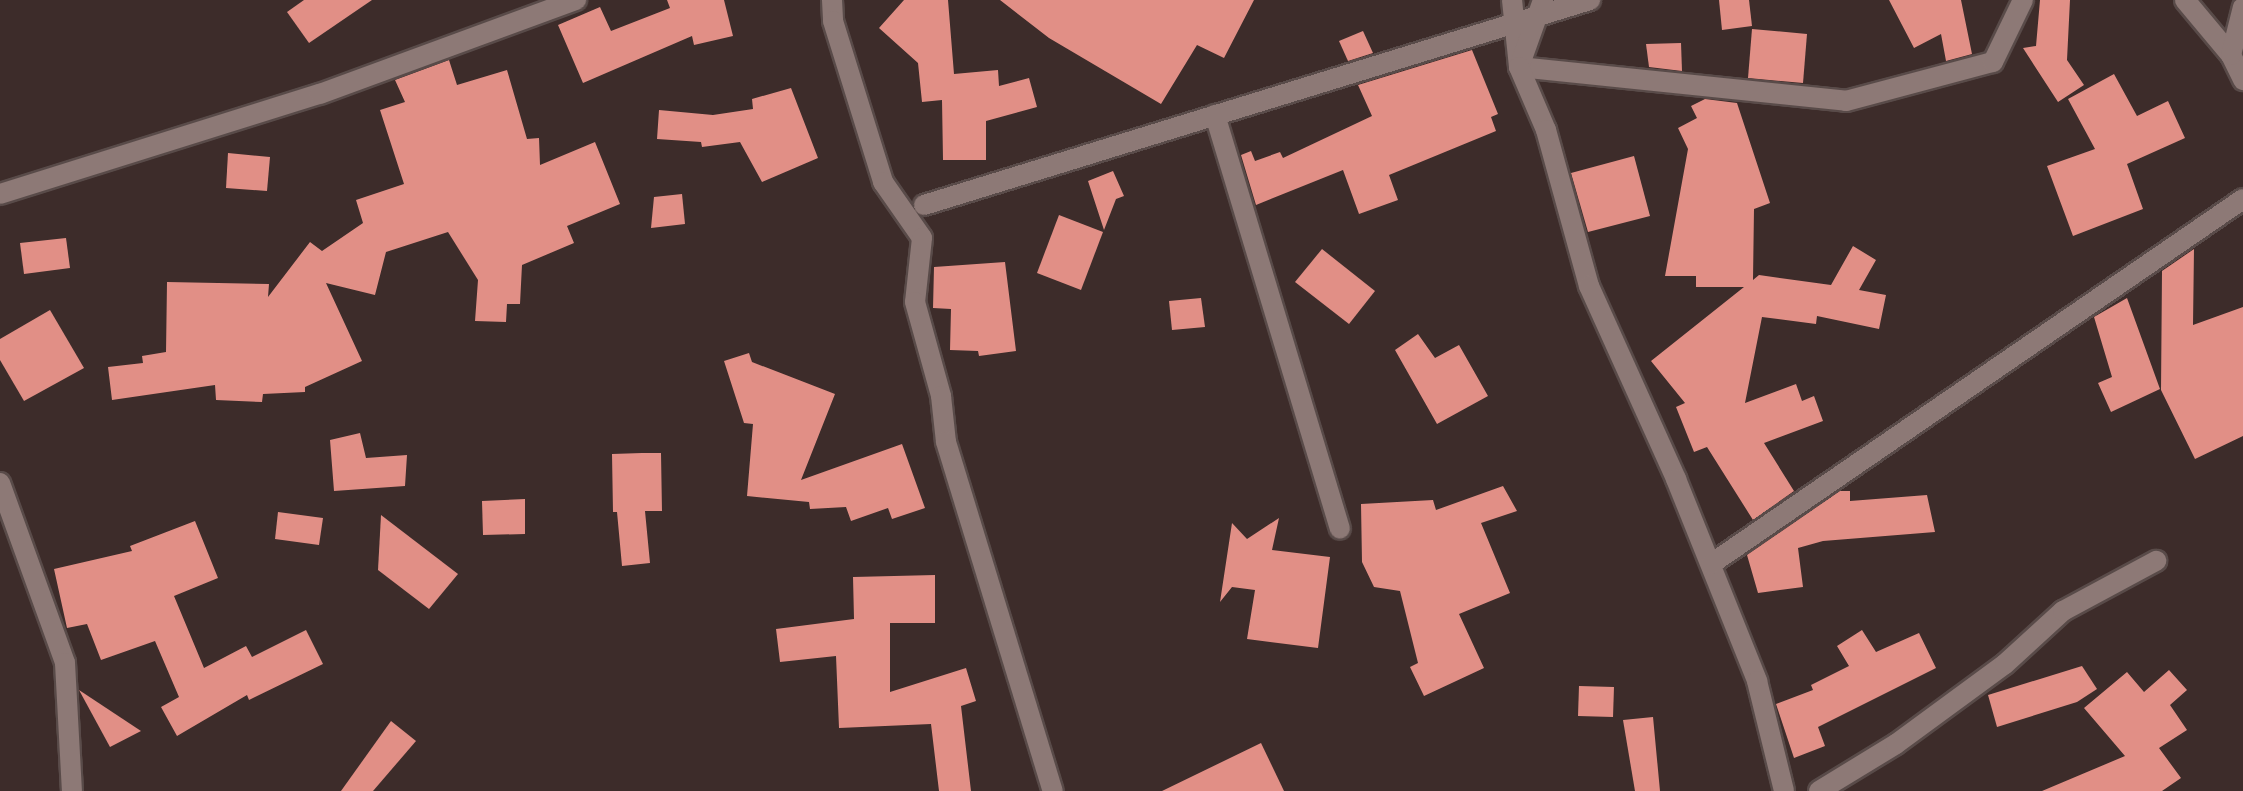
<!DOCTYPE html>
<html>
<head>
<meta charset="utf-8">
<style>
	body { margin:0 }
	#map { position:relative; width:2243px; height:791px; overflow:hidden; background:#3d2c2a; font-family:"PT Sans Narrow",sans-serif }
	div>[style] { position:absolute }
	.building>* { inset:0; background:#e18f86 }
	.roads { filter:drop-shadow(2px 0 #594b49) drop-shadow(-2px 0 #594b49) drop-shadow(0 2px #594b49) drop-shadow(0 -2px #594b49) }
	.minor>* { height:20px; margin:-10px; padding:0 10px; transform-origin:10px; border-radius:10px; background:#8d7976 }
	span { translate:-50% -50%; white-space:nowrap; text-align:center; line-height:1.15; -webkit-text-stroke:8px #322220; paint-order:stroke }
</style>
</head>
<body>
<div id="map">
	<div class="building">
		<i style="clip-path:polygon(304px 0,372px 0,309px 43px,287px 12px)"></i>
		<i style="clip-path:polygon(667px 0,724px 0,733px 36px,694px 45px,692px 36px,583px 83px,558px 25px,600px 7px,611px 31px,670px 8px)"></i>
		<i style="clip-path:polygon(904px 0,948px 0,954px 74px,998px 70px,999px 86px,1029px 78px,1037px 107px,986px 121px,986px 160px,943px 160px,942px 100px,922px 102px,918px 63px,879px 28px)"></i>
		<i style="clip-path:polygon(1000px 0,1254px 0,1224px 58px,1197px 45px,1161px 104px,1049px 38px)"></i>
		<i style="clip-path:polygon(1719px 0,1749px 0,1752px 26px,1722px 30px)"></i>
		<i style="clip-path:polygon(1889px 0,1961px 0,1972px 54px,1946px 61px,1941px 34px,1914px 48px)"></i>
		<i style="clip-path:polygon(2040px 0,2070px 0,2067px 60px,2084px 85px,2058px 102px,2023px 48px,2036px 46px)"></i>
		<i style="clip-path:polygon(1752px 29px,1807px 34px,1803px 83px,1748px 78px)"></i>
		<i style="clip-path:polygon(1363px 31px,1373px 53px,1348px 61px,1339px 41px)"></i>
		<i style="clip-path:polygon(1681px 43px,1682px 71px,1649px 67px,1646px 44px)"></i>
		<i style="clip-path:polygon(1472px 50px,1498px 114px,1491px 117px,1496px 131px,1389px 175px,1398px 200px,1359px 214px,1343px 170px,1256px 205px,1241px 155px,1251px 151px,1255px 161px,1280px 152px,1283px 158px,1372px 116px,1358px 85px)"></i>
		<i style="clip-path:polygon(449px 60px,457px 85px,507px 70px,527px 139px,539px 138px,540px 165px,595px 142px,620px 204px,567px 226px,574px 243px,522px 265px,520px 304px,507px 304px,506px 322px,475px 321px,478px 280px,448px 232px,386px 252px,375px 295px,326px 283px,362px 361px,305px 387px,305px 392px,263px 394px,262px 402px,216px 400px,215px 385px,112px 400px,108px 367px,143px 363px,142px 356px,166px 352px,167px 282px,269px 284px,268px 297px,310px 242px,322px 251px,363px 223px,356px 200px,404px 184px,380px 110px,405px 102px,395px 80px)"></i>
		<i style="clip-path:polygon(2114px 74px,2137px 116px,2168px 101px,2185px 138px,2127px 164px,2143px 209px,2073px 236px,2047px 166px,2095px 149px,2068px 99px)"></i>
		<i style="clip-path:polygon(791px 88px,818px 158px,762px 182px,740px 142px,702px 147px,701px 142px,657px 139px,659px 110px,713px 115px,753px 109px,752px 99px)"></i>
		<i style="clip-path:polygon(1705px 99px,1737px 103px,1770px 203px,1754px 209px,1753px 280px,1759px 275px,1831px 285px,1853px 246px,1876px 260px,1859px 290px,1886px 295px,1879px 329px,1817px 316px,1816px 324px,1762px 317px,1745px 403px,1796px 384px,1802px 401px,1814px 396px,1823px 421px,1764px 443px,1794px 491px,1753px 520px,1707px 447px,1694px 452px,1676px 407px,1685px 403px,1651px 361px,1744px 287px,1696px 287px,1696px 276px,1665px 276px,1688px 149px,1678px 128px,1697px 118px,1691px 106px)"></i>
		<i style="clip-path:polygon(228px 153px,270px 157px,267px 191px,226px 188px)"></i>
		<i style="clip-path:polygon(1634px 156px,1650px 216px,1588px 232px,1571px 173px)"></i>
		<i style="clip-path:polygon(1113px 171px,1124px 196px,1116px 199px,1104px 230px,1088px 181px)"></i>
		<i style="clip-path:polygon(682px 194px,685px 224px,651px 228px,654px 197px)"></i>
		<i style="clip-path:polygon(1059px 215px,1103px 232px,1081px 290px,1037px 273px)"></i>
		<i style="clip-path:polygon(66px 238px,70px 268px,24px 274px,20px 243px)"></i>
		<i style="clip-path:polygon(1322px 249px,1375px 291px,1349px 324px,1295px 282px)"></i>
		<i style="clip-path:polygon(2194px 249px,2193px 325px,2243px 307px,2243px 436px,2195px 459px,2161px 390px,2162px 271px)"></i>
		<i style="clip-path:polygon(1005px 262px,1016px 351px,979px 356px,978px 351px,950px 350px,951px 309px,933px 308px,934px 267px)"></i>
		<i style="clip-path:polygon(1201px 298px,1205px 327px,1172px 330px,1169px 301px)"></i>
		<i style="clip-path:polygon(2127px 298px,2160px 389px,2111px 412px,2098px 383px,2112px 377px,2094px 317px)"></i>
		<i style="clip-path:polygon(50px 310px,84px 368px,24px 401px,0 360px,0 339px)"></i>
		<i style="clip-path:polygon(1418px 334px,1435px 358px,1459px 345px,1488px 396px,1437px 424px,1395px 350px)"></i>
		<i style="clip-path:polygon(749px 353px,752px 362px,835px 394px,801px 480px,902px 444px,925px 508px,892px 519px,888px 508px,851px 521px,846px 507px,810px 509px,809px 502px,747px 496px,753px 424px,744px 423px,724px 361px)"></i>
		<i style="clip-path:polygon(360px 433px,366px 458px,407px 455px,405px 486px,334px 491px,330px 440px)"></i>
		<i style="clip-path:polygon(642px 453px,661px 453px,662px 511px,645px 511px,650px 563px,622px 566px,617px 512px,613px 512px,612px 454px)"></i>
		<i style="clip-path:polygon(1503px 486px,1517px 511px,1481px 523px,1510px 593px,1459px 614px,1484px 668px,1424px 696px,1410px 667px,1418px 663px,1400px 591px,1374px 587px,1362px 562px,1361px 504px,1433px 500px,1436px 510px)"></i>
		<i style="clip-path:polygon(1840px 491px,1850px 491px,1850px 501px,1927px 495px,1935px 532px,1823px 541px,1798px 548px,1803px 587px,1758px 593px,1747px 555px)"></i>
		<i style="clip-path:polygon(525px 499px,525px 534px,483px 535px,482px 501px)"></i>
		<i style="clip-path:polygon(278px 512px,323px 518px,319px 545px,275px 539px)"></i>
		<i style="clip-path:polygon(381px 515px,458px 574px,429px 609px,378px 570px)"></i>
		<i style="clip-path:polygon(1279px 518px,1272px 550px,1330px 557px,1318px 648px,1247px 639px,1255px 590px,1232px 587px,1220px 602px,1232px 523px,1247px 539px)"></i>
		<i style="clip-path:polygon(195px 521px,218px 578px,174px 596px,204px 668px,246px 646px,252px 657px,306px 630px,323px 664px,249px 700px,247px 695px,177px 736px,161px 707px,179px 697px,155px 641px,101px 660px,87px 624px,67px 628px,54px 569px,132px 551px,130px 546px)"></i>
		<i style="clip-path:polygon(935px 575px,935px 623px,890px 623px,890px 692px,966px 668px,976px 701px,961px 706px,971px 791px,939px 791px,931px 724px,839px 728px,836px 656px,780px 662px,776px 629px,854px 619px,853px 577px)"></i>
		<i style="clip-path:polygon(1862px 630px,1876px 652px,1919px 633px,1936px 668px,1818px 727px,1825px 746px,1794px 758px,1776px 704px,1813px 690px,1811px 685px,1849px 666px,1837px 646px)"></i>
		<i style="clip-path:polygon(2082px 666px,2097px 689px,2077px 702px,1997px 727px,1988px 695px)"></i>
		<i style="clip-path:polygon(2169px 670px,2187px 690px,2170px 705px,2187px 730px,2159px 748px,2181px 778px,2162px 791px,2042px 791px,2125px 756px,2084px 708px,2127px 672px,2144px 692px)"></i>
		<i style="clip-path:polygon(1579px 686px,1614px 687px,1613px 717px,1578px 716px)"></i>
		<i style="clip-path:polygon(79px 690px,141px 731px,110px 747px)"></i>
		<i style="clip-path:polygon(1653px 717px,1660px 791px,1635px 791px,1623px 720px)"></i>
		<i style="clip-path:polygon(391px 721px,416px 741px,373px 791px,341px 791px)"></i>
		<i style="clip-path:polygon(1261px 743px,1284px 791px,1162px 791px)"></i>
	</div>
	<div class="roads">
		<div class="minor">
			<i style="left:832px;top:0;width:21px;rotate:87deg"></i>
			<i style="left:833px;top:21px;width:169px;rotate:72.7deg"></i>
			<i style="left:883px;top:182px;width:68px;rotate:55.1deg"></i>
			<i style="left:922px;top:238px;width:64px;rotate:96.2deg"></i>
			<i style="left:915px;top:302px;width:98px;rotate:74.5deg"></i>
			<i style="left:941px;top:396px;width:46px;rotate:83.8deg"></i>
			<i style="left:946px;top:442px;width:365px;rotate:73deg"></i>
			<i style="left:1512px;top:0;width:67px;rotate:84deg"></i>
			<i style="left:1519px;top:67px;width:329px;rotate:5.9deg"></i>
			<i style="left:1846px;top:101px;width:152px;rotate:-14.9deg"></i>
			<i style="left:1993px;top:62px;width:69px;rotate:-64.2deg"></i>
			<i style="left:1543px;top:0;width:71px;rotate:109.7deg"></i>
			<i style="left:1519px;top:67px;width:69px;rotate:66.8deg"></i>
			<i style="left:1546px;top:130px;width:162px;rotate:74.6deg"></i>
			<i style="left:1589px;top:286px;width:212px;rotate:65.7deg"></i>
			<i style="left:1676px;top:479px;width:218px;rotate:68.1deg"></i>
			<i style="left:1757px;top:681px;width:113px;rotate:76.2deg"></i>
			<i style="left:2185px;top:0;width:72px;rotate:50.1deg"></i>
			<i style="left:2231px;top:55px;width:28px;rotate:64deg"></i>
			<i style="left:2231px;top:55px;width:49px;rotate:-76deg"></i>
			<i style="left:1215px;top:115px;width:432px;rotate:73.2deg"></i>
			<i style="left:0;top:194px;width:335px;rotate:-17.4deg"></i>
			<i style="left:320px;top:94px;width:273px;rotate:-20.2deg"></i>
			<i style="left:924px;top:205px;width:697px;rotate:-17.11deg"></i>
			<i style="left:0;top:483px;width:191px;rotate:70.1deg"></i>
			<i style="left:65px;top:663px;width:128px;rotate:86.9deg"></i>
			<i style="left:1711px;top:564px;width:645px;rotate:-34.45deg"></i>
			<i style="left:1819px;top:791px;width:90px;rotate:-31.4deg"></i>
			<i style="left:1896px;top:744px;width:135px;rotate:-36.3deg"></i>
			<i style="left:2005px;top:664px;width:79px;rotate:-42.4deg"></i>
			<i style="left:2063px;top:611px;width:106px;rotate:-28.3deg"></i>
		</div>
	</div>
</div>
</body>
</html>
